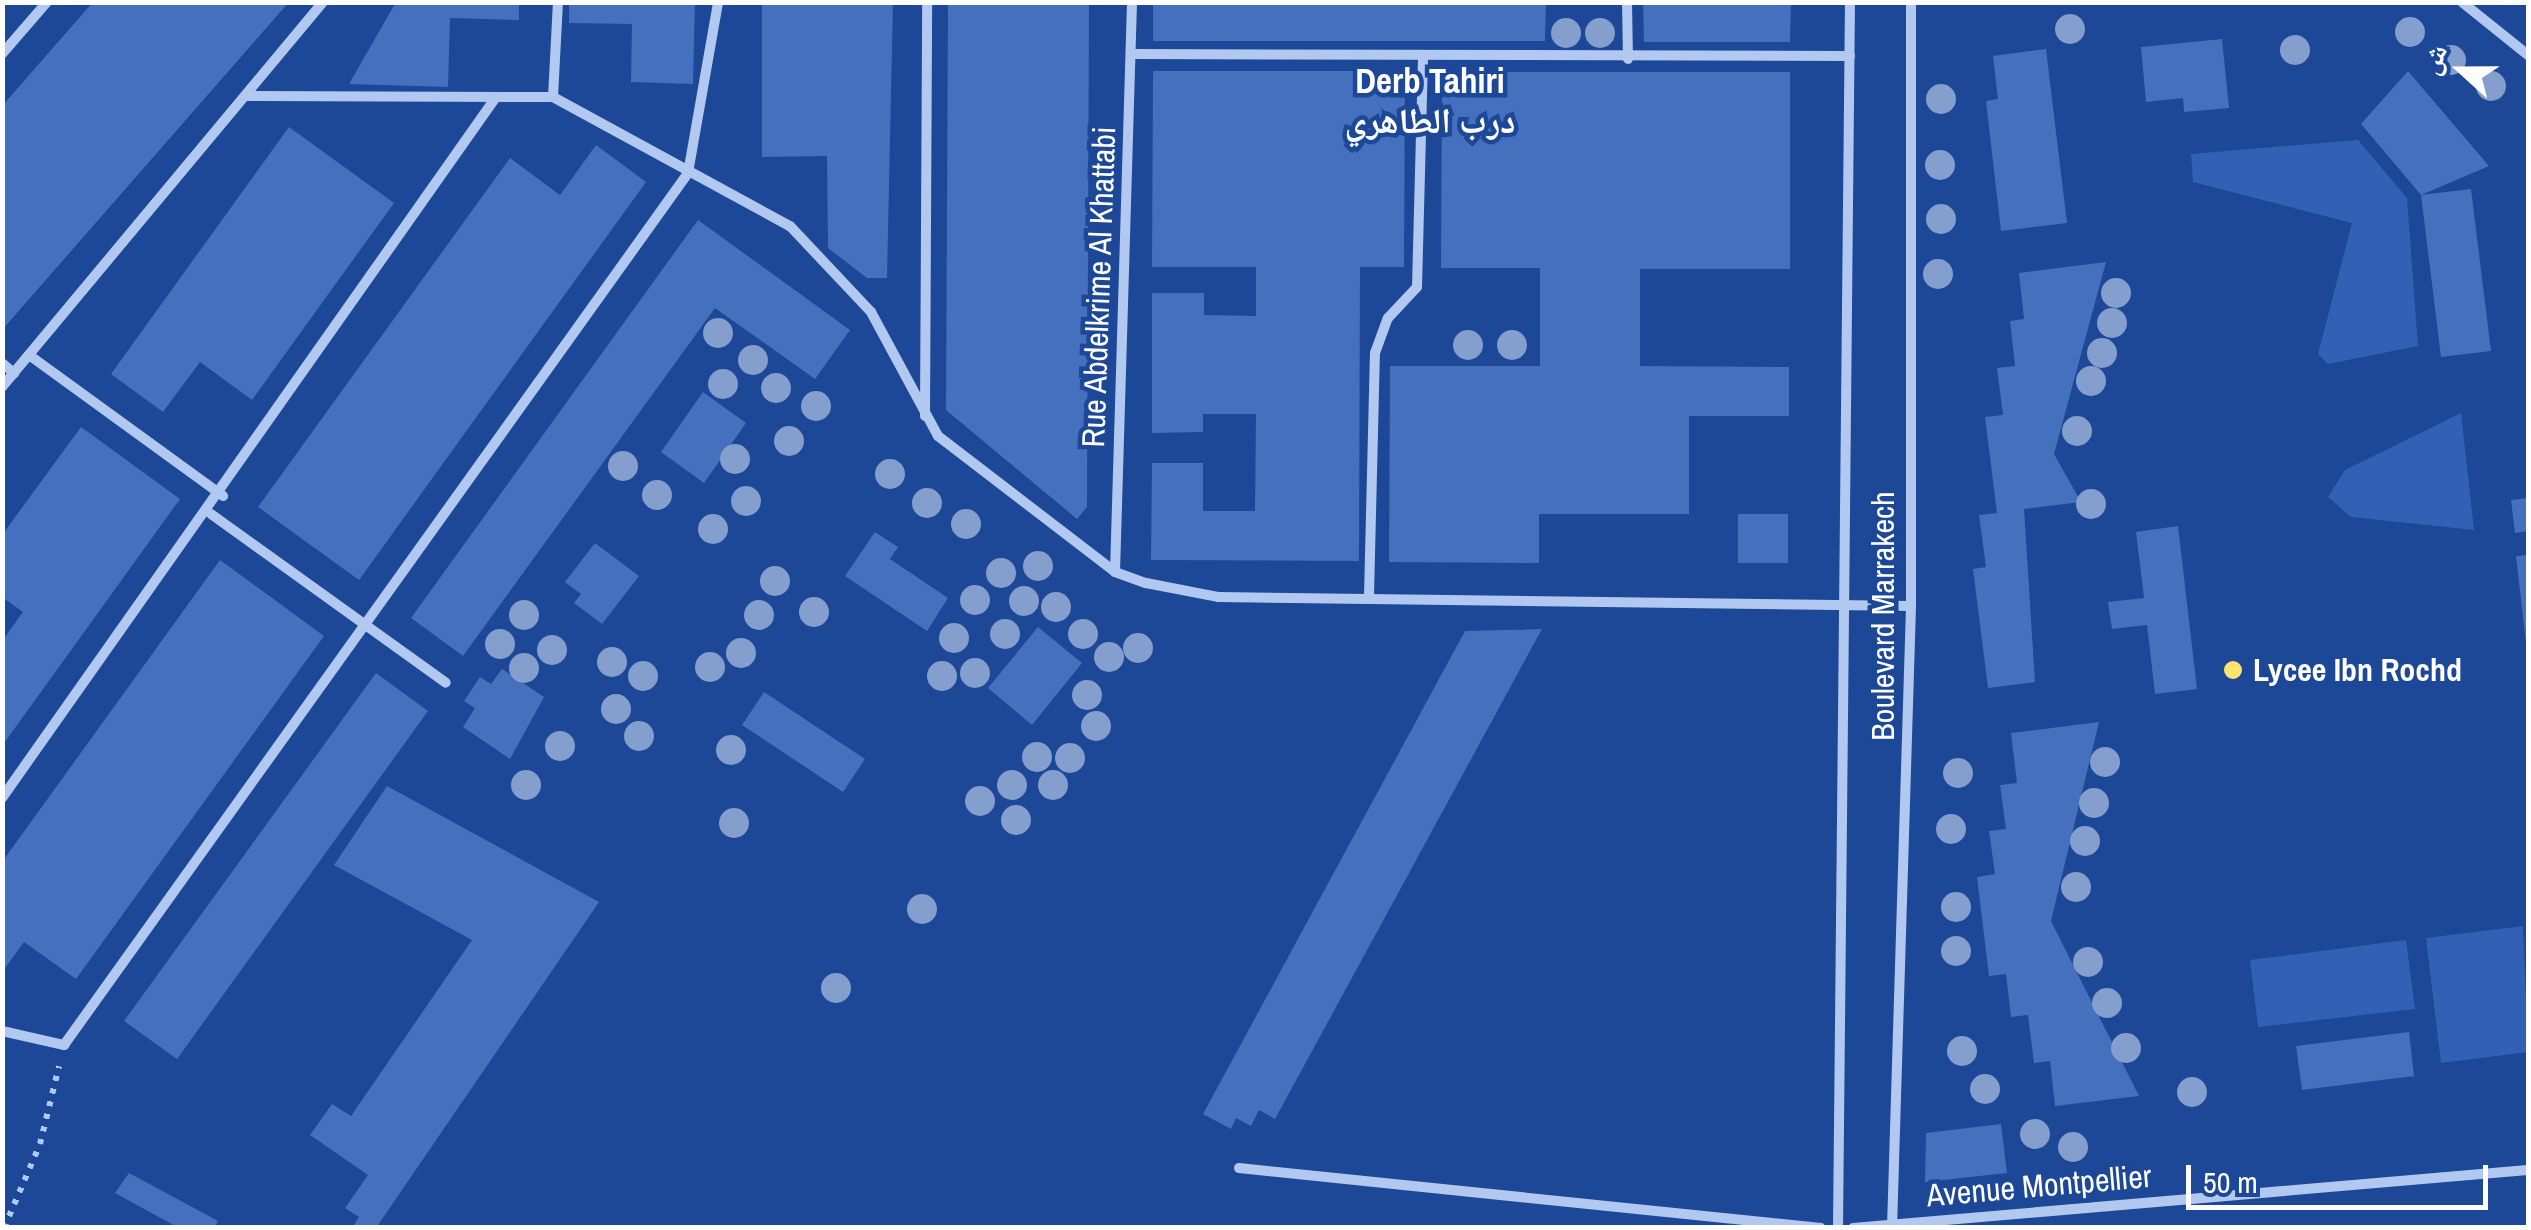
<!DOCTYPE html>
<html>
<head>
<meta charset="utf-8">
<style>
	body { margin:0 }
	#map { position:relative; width:2531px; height:1230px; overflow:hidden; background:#1d4797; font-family:"Archivo Narrow","Noto Naskh Arabic",sans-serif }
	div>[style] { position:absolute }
	.green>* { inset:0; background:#3160b4 }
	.building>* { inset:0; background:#4570be }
	.path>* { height:6px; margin-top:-3px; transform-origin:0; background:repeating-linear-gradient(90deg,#b1c8f0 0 5px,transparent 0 13px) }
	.street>* { height:10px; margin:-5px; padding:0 5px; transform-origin:5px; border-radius:5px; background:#b1c8f0 }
	.trees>* { width:30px; height:30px; margin:-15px; border-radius:50%; background:#849ece }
	.dots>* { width:28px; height:28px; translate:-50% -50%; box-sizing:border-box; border:5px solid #1d4797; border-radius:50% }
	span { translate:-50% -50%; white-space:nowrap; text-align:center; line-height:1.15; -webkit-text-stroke:9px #1d4797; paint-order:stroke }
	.street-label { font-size:32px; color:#fff }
	.poi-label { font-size:32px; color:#fff; font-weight:700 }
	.left { translate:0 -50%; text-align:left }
	.neighbourhood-label { font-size:35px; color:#fff; font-weight:700 }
	.frame { position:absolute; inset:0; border:5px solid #fff; pointer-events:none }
	.north { position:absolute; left:2411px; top:20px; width:100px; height:100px; -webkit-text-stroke:8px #1d4797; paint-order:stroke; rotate:291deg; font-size:28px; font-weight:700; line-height:40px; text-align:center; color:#fff }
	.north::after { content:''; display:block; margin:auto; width:35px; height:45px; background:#fff; clip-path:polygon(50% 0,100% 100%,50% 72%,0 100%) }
	.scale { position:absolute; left:2186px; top:1165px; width:302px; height:45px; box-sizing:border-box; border:5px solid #fff; border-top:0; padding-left:12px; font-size:30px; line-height:35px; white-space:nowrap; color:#fff; -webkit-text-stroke:8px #1d4797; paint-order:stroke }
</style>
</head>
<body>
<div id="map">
	<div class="green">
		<i style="clip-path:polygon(2358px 140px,2407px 198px,2418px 346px,2328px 364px,2318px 354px,2352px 223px,2193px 182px,2191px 154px)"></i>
		<i style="clip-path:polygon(2461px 413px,2474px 530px,2351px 517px,2328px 497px,2345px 470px)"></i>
		<i style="clip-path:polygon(2523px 926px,2528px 1052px,2441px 1063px,2426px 938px)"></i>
		<i style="clip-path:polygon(2406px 940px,2415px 1009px,2258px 1027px,2250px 960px)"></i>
	</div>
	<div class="building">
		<i style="clip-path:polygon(93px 2px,289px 2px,2px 330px,2px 106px)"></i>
		<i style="clip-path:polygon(396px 2px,519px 2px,519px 20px,450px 18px,448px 87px,349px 84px)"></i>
		<i style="clip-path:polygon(569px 2px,695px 2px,693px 84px,631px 82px,632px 24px,569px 23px)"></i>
		<i style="clip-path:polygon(762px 2px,893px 2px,887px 278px,867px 278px,828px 248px,827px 156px,762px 157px)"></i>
		<i style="clip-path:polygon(948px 2px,1089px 2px,1087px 507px,1077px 519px,946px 410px)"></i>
		<i style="clip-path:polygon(1153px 2px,1546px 2px,1545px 41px,1153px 41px)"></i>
		<i style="clip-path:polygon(1643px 2px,1791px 2px,1790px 42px,1644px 42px)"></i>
		<i style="clip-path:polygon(2222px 39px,2229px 108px,2184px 112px,2183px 98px,2146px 102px,2141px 47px)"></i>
		<i style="clip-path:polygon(2046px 49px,2067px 223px,2001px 231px,1986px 101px,1998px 99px,1993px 56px)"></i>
		<i style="clip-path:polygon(1153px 71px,1405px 71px,1404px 267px,1360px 267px,1359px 561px,1151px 560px,1152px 463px,1203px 463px,1203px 511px,1255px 511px,1256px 414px,1203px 414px,1203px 432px,1152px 433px,1152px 293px,1204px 293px,1204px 315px,1256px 316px,1256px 267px,1152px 267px)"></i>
		<i style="clip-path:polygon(2408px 71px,2489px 166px,2421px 195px,2471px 189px,2491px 351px,2441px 357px,2421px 195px,2361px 124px)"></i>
		<i style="clip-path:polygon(1442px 72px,1790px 72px,1790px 269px,1640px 269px,1640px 366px,1789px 367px,1789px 416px,1689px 416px,1689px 514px,1539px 514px,1539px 563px,1389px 562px,1390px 366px,1540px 366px,1540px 268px,1441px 268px)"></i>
		<i style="clip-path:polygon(289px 127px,394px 203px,252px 400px,200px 362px,163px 412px,111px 374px)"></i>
		<i style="clip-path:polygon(596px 145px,646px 182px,359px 580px,258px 507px,510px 158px,560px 195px)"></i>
		<i style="clip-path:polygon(698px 220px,850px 330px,815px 379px,715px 308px,463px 656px,411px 618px)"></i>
		<i style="clip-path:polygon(2106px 262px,2054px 454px,2081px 502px,2024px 509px,2035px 682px,1988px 688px,1973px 569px,1986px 567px,1979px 515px,1997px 513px,1985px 417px,2003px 415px,1997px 368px,2015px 366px,2010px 321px,2024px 319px,2019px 273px)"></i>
		<i style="clip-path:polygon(703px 392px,746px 423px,704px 483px,661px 452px)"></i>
		<i style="clip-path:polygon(81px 427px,180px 499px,2px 746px,2px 641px,23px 612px,2px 597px,2px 535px)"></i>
		<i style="clip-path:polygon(2528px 498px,2528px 531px,2515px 533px,2511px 500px)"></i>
		<i style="clip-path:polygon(1738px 514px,1788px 514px,1788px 563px,1738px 563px)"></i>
		<i style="clip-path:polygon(2178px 526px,2197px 689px,2155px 694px,2147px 625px,2112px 629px,2108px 602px,2144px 598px,2136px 532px)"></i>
		<i style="clip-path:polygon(875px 532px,898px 547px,890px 559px,948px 598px,927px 631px,845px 576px)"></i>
		<i style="clip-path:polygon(595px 543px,639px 576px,602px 624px,574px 603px,581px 594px,565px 582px)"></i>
		<i style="clip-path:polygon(2528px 555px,2528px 643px,2526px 643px,2516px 556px)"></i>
		<i style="clip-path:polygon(220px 560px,324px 636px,76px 979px,24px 942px,2px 972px,2px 862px)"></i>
		<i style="clip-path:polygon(1038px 627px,1082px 663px,1032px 725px,988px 688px)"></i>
		<i style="clip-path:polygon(1542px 629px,1275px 1119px,1259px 1110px,1251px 1126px,1236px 1118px,1231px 1129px,1203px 1114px,1465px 631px)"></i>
		<i style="clip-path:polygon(502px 669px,544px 697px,510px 759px,463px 727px,475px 708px,464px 701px,480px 677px,491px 684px)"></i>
		<i style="clip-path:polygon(376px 673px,428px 711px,177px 1059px,124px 1021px)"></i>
		<i style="clip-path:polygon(764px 692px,865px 759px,843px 792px,742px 725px)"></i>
		<i style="clip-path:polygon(2099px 722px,2051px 921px,2139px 1096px,2055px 1106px,2050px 1061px,2034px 1063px,2028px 1015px,2011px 1017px,2006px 974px,1989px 976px,1977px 877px,1995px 874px,1989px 831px,2006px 829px,2000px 785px,2017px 783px,2011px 733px)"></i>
		<i style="clip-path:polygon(387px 786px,599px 902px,376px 1228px,352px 1228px,359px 1217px,345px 1208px,368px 1175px,310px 1135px,332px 1104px,351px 1116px,472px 940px,334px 865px)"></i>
		<i style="clip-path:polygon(2409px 1032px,2414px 1076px,2302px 1090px,2296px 1046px)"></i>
		<i style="clip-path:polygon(2001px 1124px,2007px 1173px,1925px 1182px,1926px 1133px)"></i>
		<i style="clip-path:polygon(129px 1173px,218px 1221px,214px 1228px,179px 1228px,115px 1193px)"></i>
	</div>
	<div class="path">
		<i style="left:4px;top:1228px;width:91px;rotate:-66.8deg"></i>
		<i style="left:40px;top:1144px;width:80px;rotate:-76.3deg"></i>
	</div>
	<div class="street">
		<i style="left:1627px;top:2px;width:57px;rotate:89deg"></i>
		<i style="left:2462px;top:2px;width:85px;rotate:38.8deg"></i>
		<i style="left:2px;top:54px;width:69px;rotate:-49.1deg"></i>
		<i style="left:1131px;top:54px;width:719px;rotate:0.16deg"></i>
		<i style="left:247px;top:96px;width:306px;rotate:0.2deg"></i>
		<i style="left:553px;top:97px;width:270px;rotate:28.6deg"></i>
		<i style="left:790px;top:226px;width:118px;rotate:46.7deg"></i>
		<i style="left:871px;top:312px;width:141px;rotate:61.6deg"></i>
		<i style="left:938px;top:436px;width:223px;rotate:37.5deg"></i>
		<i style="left:1115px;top:572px;width:33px;rotate:20deg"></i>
		<i style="left:1146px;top:583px;width:73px;rotate:11deg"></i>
		<i style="left:1218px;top:597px;width:693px;rotate:0.74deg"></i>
		<i style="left:553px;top:97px;width:95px;rotate:-87deg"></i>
		<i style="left:29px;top:355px;width:240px;rotate:36deg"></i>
		<i style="left:2px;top:363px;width:16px;rotate:40deg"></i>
		<i style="left:2px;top:387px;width:501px;rotate:-50.18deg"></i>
		<i style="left:925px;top:416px;width:414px;rotate:-89.7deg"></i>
		<i style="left:211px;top:514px;width:289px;rotate:35.7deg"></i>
		<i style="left:1115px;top:572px;width:570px;rotate:-88.29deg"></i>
		<i style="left:1369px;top:596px;width:243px;rotate:-88.6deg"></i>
		<i style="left:1375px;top:353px;width:37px;rotate:-70deg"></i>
		<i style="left:1388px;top:318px;width:42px;rotate:-46.9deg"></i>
		<i style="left:1417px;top:287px;width:231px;rotate:-88.5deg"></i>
		<i style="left:2px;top:798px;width:854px;rotate:-54.82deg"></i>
		<i style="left:2px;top:1031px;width:64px;rotate:12.7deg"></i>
		<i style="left:64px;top:1045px;width:1072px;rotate:-54.41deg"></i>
		<i style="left:688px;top:173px;width:174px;rotate:-80deg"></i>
		<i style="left:1239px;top:1168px;width:585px;rotate:5.89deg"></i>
		<i style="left:1838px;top:1228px;width:1226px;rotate:-89.44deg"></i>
		<i style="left:1853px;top:1228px;width:677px;rotate:-4.91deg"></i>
		<i style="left:1892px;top:1228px;width:622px;rotate:-88.25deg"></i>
		<i style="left:1911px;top:606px;width:604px;rotate:-90deg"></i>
	</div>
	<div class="trees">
		<i style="left:2070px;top:29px"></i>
		<i style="left:2410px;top:32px"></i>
		<i style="left:1566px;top:33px"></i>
		<i style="left:1600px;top:33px"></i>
		<i style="left:2295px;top:50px"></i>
		<i style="left:2451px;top:60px"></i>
		<i style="left:2491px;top:86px"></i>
		<i style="left:1941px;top:99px"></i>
		<i style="left:1940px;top:165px"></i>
		<i style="left:1941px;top:219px"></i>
		<i style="left:1938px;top:274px"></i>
		<i style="left:2116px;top:293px"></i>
		<i style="left:2112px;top:323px"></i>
		<i style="left:718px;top:333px"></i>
		<i style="left:1468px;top:345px"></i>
		<i style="left:1512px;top:345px"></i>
		<i style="left:2102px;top:353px"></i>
		<i style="left:753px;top:360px"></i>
		<i style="left:2091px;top:381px"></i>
		<i style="left:723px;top:384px"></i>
		<i style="left:776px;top:388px"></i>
		<i style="left:816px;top:406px"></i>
		<i style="left:2077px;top:431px"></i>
		<i style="left:789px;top:441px"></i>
		<i style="left:735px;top:459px"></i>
		<i style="left:623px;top:466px"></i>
		<i style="left:890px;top:474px"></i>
		<i style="left:657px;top:495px"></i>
		<i style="left:746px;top:501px"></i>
		<i style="left:927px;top:503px"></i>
		<i style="left:2091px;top:504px"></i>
		<i style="left:966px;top:524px"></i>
		<i style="left:713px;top:529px"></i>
		<i style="left:1038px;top:566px"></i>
		<i style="left:1001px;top:573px"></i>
		<i style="left:775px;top:581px"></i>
		<i style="left:975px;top:600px"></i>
		<i style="left:1024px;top:601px"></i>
		<i style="left:1056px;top:607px"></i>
		<i style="left:814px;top:612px"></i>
		<i style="left:524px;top:615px"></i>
		<i style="left:759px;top:615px"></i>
		<i style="left:1005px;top:634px"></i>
		<i style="left:1083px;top:634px"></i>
		<i style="left:954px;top:638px"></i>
		<i style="left:500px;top:644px"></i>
		<i style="left:1138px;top:648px"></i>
		<i style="left:552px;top:650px"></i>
		<i style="left:741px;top:653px"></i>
		<i style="left:1109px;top:657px"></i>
		<i style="left:612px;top:662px"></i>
		<i style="left:710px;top:667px"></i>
		<i style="left:524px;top:668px"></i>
		<i style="left:975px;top:673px"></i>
		<i style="left:643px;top:676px"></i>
		<i style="left:942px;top:676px"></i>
		<i style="left:1087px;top:695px"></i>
		<i style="left:616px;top:709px"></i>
		<i style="left:1096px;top:726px"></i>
		<i style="left:639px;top:736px"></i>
		<i style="left:560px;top:746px"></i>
		<i style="left:731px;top:750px"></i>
		<i style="left:1037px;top:757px"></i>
		<i style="left:1070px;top:758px"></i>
		<i style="left:2105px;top:762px"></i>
		<i style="left:1958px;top:773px"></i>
		<i style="left:526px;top:785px"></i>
		<i style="left:1012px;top:785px"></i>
		<i style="left:1053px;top:785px"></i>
		<i style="left:980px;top:801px"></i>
		<i style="left:2094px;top:803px"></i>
		<i style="left:1016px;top:820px"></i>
		<i style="left:734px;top:823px"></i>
		<i style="left:1951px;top:829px"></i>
		<i style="left:2085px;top:841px"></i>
		<i style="left:2076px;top:887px"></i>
		<i style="left:1956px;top:907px"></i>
		<i style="left:922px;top:909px"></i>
		<i style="left:1956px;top:951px"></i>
		<i style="left:2088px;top:962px"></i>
		<i style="left:836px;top:988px"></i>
		<i style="left:2107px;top:1003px"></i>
		<i style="left:2126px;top:1048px"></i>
		<i style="left:1962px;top:1051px"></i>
		<i style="left:1985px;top:1089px"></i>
		<i style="left:2192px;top:1092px"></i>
		<i style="left:2035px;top:1134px"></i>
		<i style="left:2073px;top:1147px"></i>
	</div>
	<div class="dots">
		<i style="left:2233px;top:670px;background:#ffe370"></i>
	</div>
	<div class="street-label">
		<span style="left:1099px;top:287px;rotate:-88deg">Rue Abdelkrime Al Khattabi</span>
		<span style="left:1883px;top:616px;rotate:-90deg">Boulevard Marrakech</span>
		<span style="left:2039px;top:1186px;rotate:-5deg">Avenue Montpellier</span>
	</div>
	<div class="poi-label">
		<span class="left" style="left:2253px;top:670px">Lycee Ibn Rochd</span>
	</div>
	<div class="neighbourhood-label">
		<span style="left:1430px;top:101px">Derb Tahiri<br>درب الطاهري</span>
	</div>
	<div class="frame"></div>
	<div class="north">ش</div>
	<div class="scale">50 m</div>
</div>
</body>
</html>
